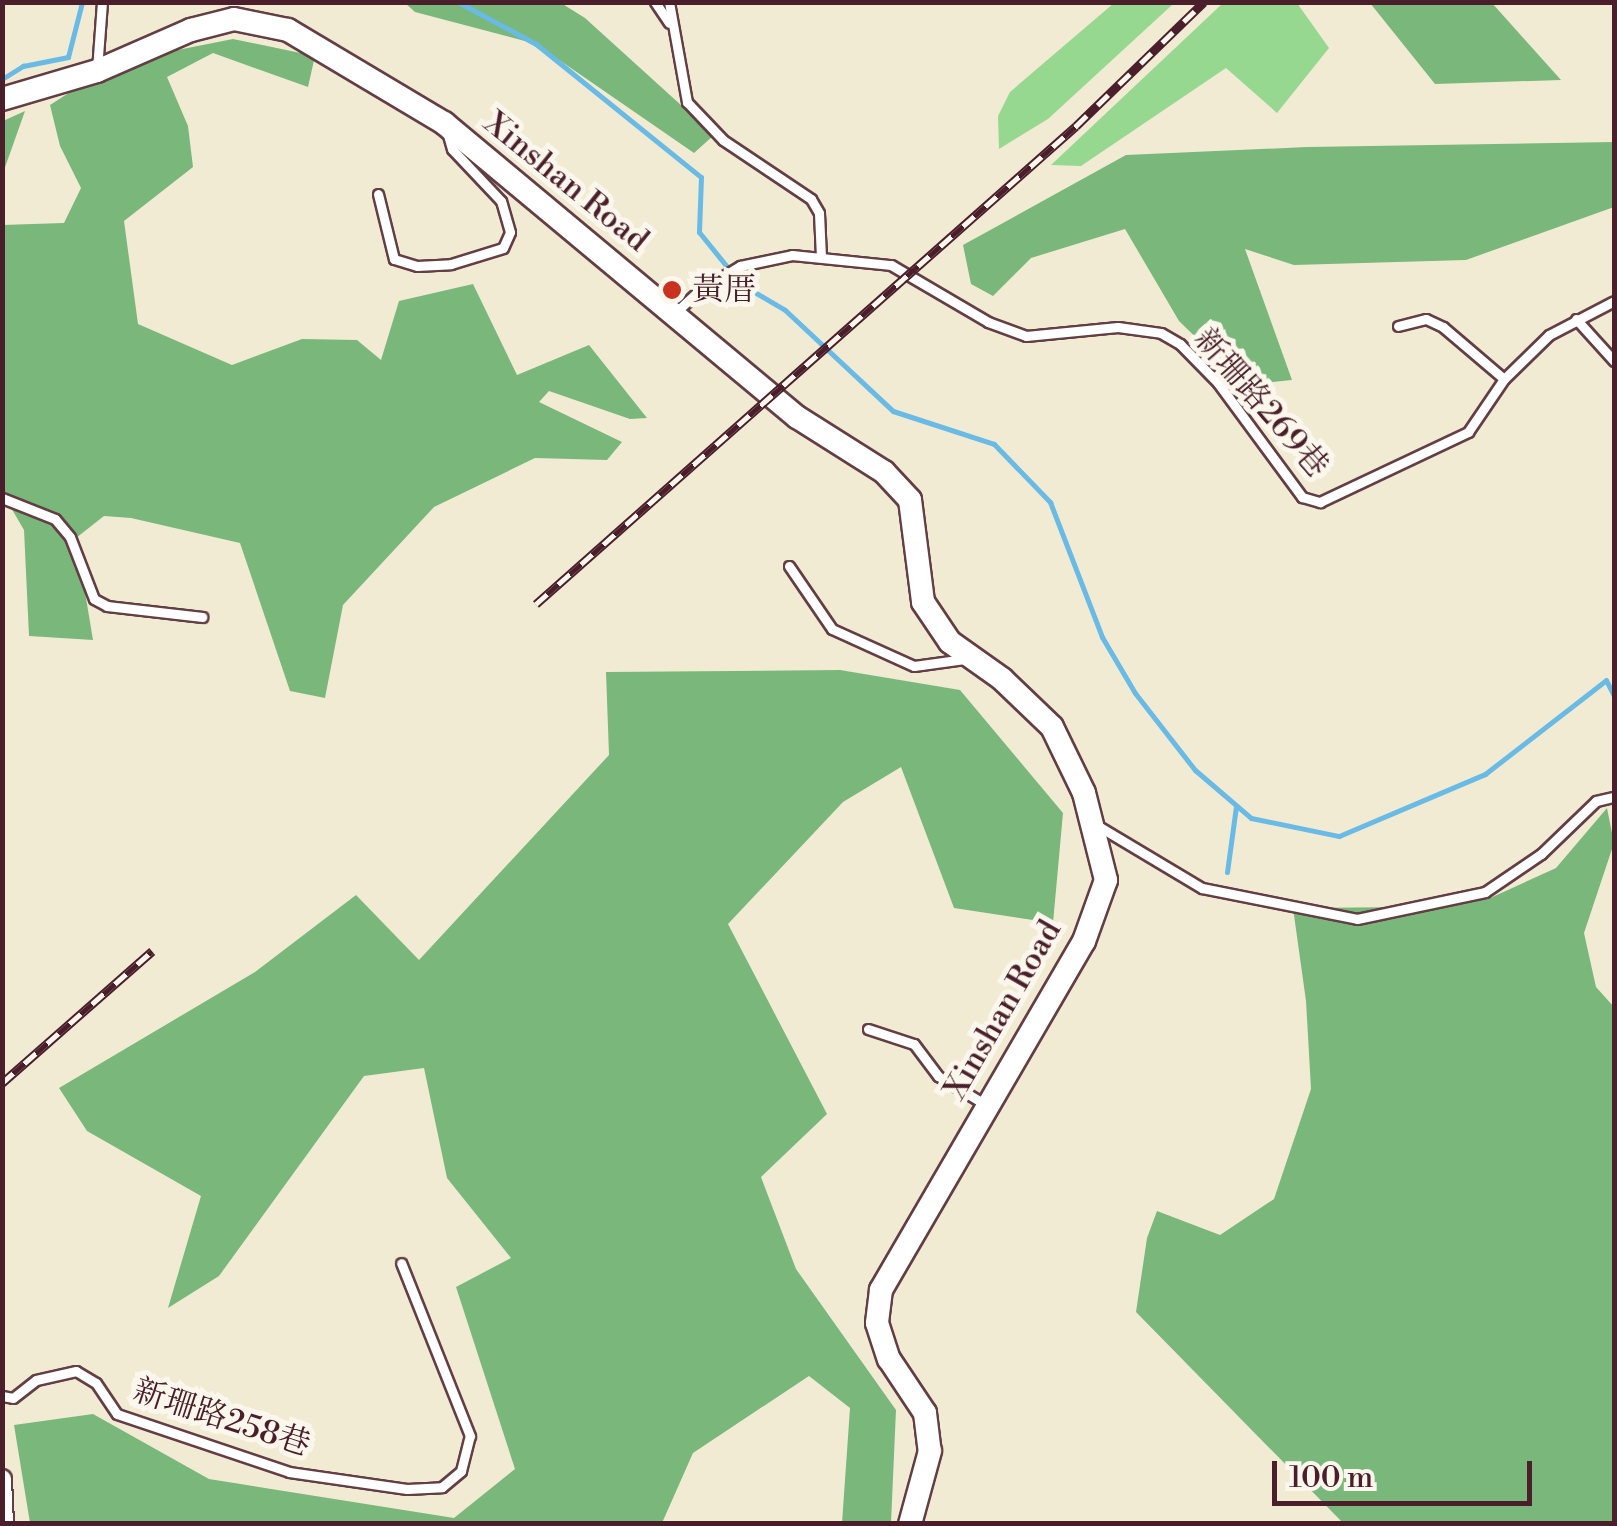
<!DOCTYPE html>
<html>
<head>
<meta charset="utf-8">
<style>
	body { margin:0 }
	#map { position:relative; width:1617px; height:1526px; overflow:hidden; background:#f2ebd4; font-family:"Libre Bodoni","Noto Serif TC",serif }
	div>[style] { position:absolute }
	.green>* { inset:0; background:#97d890 }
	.forest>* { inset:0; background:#79b87a }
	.stream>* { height:5px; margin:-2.5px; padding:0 2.5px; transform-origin:2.5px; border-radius:2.5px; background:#69bae4 }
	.roads { filter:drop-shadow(2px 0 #633e44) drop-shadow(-2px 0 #633e44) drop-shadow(0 2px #633e44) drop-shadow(0 -2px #633e44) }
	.service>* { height:9px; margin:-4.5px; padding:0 4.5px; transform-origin:4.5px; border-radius:4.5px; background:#fff }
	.minor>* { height:18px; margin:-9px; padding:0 9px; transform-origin:9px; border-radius:9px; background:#fff }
	.tertiary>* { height:22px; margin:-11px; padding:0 11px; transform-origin:11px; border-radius:11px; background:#fff }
	.rail>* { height:9px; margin-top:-4.5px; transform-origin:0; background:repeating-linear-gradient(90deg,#fbf7ec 0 15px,#4a1f2b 0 30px); box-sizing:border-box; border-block:2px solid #4a1f2b }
	.dots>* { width:28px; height:28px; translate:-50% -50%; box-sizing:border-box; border:5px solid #fbf7ec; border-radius:50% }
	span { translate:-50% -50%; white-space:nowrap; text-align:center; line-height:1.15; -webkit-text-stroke:10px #fbf7ec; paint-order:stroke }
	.street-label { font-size:32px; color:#4a1f2b }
	.poi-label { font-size:32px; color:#4a1f2b }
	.left { translate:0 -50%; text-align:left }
	.frame { position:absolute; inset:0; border:5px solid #4a1f2b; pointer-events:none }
	.scale { position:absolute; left:1272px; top:1461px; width:260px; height:45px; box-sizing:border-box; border:5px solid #4a1f2b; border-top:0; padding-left:12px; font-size:30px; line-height:35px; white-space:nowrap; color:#4a1f2b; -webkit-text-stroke:8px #fbf7ec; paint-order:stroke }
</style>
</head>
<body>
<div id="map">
	<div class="green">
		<i style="clip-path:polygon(1161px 2px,1172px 5px,1048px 119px,999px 149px,998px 116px,1010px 92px,1114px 3px)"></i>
		<i style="clip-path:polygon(1223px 3px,1297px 3px,1329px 48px,1277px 113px,1226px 68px,1081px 166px,1051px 165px)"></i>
	</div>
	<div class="forest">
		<i style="clip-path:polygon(405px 3px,561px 3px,585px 18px,714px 135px,694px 153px,536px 44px,415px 12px)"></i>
		<i style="clip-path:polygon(1370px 3px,1492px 3px,1561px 80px,1435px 84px)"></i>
		<i style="clip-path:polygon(233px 39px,315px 56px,308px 87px,213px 53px,167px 77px,188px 126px,193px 167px,124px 221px,138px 324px,232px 365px,302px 339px,357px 340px,381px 360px,399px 301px,473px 284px,517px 375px,589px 345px,647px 418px,630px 419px,549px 391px,539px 402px,622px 442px,607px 460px,535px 458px,434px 507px,343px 605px,325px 698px,290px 691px,240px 543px,131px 518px,104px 516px,76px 538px,93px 640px,29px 636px,24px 530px,3px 494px,2px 225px,64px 223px,81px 188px,60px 146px,50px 105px,117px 62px)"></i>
		<i style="clip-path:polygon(25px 111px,3px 173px,3px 121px)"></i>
		<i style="clip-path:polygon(1614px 142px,1614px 207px,1466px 260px,1294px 265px,1245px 249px,1292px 380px,1245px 385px,1179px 321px,1125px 229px,1031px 258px,993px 296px,971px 284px,963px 245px,1126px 155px,1307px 147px)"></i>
		<i style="clip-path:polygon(840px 670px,960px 690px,1063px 813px,1053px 923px,954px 908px,901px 767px,843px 802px,728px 924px,827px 1114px,761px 1177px,796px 1269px,896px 1410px,891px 1523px,842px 1523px,850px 1408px,809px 1376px,693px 1453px,662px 1523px,30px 1523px,14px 1425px,93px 1414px,209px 1479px,454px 1518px,515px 1469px,456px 1287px,511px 1258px,447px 1178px,424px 1068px,364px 1076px,219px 1276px,168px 1308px,201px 1196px,87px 1131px,59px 1088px,255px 972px,356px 895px,419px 960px,609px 755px,606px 672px)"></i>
		<i style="clip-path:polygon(1607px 808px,1614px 843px,1584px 933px,1596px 987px,1614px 1007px,1614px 1523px,1343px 1523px,1136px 1312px,1147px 1238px,1157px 1211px,1220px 1235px,1274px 1199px,1311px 1089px,1306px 1001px,1293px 908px,1413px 907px,1488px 899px,1556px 868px)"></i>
	</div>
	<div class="stream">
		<i style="left:458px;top:2px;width:89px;rotate:28.3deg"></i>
		<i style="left:536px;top:44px;width:212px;rotate:38.9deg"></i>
		<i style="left:701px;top:177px;width:55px;rotate:92.1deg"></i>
		<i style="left:699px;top:232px;width:67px;rotate:51.1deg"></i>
		<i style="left:741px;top:284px;width:51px;rotate:30.6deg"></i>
		<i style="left:785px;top:310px;width:148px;rotate:43.1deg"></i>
		<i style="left:893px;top:411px;width:106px;rotate:18.1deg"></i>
		<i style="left:994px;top:444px;width:81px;rotate:46deg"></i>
		<i style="left:1050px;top:502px;width:145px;rotate:68.9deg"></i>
		<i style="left:1102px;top:637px;width:65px;rotate:59.5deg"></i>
		<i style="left:1135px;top:693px;width:98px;rotate:52.1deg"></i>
		<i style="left:1195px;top:770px;width:74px;rotate:40.6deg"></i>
		<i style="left:1251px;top:818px;width:90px;rotate:11.6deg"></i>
		<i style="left:1339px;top:836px;width:159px;rotate:-23deg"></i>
		<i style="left:1485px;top:774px;width:153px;rotate:-37.8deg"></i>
		<i style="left:1606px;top:680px;width:18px;rotate:63deg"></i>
		<i style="left:2px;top:79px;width:25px;rotate:-32deg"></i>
		<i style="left:23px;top:66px;width:46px;rotate:-11.3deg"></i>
		<i style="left:68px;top:57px;width:57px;rotate:-75.7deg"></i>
		<i style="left:1227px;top:872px;width:67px;rotate:-82.2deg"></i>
	</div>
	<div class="roads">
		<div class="service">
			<i style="left:655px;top:2px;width:25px;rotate:56deg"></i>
			<i style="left:669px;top:2px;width:102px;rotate:79.8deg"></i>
			<i style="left:687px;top:102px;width:52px;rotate:46.5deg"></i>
			<i style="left:723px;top:140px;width:106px;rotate:33.8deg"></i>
			<i style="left:811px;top:199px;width:16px;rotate:60deg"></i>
			<i style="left:819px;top:213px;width:44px;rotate:87.4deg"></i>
			<i style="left:97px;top:70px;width:68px;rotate:-85.8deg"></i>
			<i style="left:378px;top:194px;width:67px;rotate:76.2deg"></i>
			<i style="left:394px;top:259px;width:24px;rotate:17deg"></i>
			<i style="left:417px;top:266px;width:34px;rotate:-3deg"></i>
			<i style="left:451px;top:264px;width:54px;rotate:-17.1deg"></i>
			<i style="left:503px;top:248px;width:17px;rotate:-66deg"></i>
			<i style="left:510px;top:232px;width:32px;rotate:-106deg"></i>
			<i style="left:501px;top:201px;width:71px;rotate:-133.3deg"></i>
			<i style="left:452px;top:149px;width:15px;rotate:-106deg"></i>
			<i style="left:675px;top:313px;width:34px;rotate:-43deg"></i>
			<i style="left:700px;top:290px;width:47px;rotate:-31deg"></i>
			<i style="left:740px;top:266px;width:53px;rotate:-11.9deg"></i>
			<i style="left:792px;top:255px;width:100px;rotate:5.8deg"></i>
			<i style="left:891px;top:265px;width:113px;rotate:30.4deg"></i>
			<i style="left:988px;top:322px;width:40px;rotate:20.2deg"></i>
			<i style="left:1026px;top:336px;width:92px;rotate:-5.6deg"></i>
			<i style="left:1118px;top:327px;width:43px;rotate:7.9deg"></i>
			<i style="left:1161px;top:333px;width:22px;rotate:30deg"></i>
			<i style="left:1180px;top:344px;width:54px;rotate:45.7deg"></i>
			<i style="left:1218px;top:383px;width:142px;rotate:53.6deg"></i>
			<i style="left:1302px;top:497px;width:19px;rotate:16deg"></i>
			<i style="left:1320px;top:502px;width:164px;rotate:-25.3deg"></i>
			<i style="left:1468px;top:432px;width:64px;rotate:-55.8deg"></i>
			<i style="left:1504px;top:379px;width:63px;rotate:-44.4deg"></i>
			<i style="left:1549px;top:335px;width:73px;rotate:-27.6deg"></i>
			<i style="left:1576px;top:319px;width:57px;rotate:47.9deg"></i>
			<i style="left:1398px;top:326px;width:29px;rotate:-14deg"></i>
			<i style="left:1426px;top:319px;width:19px;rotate:25deg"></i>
			<i style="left:1443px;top:327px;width:80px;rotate:40.4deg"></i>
			<i style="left:2px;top:498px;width:57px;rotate:21.6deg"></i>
			<i style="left:55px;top:519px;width:23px;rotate:50deg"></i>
			<i style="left:70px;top:537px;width:66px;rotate:68.8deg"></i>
			<i style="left:94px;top:599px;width:15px;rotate:28deg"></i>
			<i style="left:107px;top:606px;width:96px;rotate:6.6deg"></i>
			<i style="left:789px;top:566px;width:76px;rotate:55.7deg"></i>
			<i style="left:832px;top:629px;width:90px;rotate:24.3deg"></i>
			<i style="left:914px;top:666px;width:51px;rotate:-7.8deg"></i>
			<i style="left:1098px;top:826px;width:121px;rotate:30.8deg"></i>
			<i style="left:1202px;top:888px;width:158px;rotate:11.3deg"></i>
			<i style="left:1357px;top:919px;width:131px;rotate:-11.9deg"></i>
			<i style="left:1485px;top:892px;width:68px;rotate:-34.2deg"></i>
			<i style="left:1541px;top:854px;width:76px;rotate:-43.9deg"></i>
			<i style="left:1596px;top:801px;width:18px;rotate:-13deg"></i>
			<i style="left:868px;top:1029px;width:48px;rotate:18.1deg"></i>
			<i style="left:914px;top:1044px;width:40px;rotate:53deg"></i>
			<i style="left:938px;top:1076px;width:56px;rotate:31.1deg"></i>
			<i style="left:2px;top:1396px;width:11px;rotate:10deg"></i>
			<i style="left:13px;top:1398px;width:29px;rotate:-38deg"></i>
			<i style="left:36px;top:1380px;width:41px;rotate:-12.7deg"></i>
			<i style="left:76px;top:1371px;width:23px;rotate:31deg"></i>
			<i style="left:96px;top:1383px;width:37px;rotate:56deg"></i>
			<i style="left:117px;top:1414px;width:182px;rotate:18.6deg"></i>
			<i style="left:289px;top:1472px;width:119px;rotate:8.2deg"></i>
			<i style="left:407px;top:1489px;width:35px;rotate:-3deg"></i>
			<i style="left:442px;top:1487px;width:25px;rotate:-40deg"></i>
			<i style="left:461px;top:1471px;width:36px;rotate:-76deg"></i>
			<i style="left:470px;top:1436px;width:186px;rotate:-111.7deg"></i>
		</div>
		<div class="minor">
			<i style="left:2px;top:1479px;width:45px;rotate:87.5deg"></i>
		</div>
		<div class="tertiary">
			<i style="left:2px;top:99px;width:99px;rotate:-16.4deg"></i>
			<i style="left:97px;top:71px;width:103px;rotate:-23.6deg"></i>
			<i style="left:191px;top:30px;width:44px;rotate:-14.3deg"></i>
			<i style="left:234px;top:19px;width:55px;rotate:11.5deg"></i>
			<i style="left:288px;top:30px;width:182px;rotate:30.8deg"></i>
			<i style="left:444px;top:123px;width:459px;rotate:39.8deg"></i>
			<i style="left:797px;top:417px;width:103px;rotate:32.3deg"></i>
			<i style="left:884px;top:472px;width:38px;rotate:47deg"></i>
			<i style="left:910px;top:500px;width:103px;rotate:82.7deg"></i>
			<i style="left:923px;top:602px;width:48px;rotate:56deg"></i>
			<i style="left:950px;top:642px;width:64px;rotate:35.4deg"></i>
			<i style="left:1002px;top:679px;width:69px;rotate:43.8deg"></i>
			<i style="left:1052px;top:727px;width:73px;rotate:64.1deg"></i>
			<i style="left:1084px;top:793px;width:90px;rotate:75.8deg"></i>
			<i style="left:1106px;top:880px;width:65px;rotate:109.8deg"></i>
			<i style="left:1084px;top:941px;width:404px;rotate:120.2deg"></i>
			<i style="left:881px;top:1290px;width:33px;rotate:97deg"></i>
			<i style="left:877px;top:1323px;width:38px;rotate:72deg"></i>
			<i style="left:889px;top:1359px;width:65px;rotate:56.3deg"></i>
			<i style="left:925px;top:1413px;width:38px;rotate:83deg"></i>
			<i style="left:930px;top:1451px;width:76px;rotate:105.3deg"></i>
		</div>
	</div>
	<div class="rail">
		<i style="left:536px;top:604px;width:721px;rotate:-41.51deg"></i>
		<i style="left:1076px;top:126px;width:178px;rotate:-44.1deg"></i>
		<i style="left:2px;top:1083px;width:200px;rotate:-41.3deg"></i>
	</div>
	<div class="dots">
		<i style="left:672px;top:290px;background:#c8321e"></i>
	</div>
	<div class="street-label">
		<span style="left:566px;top:182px;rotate:39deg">Xinshan Road</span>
		<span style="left:1261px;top:403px;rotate:49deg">新珊路269巷</span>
		<span style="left:1003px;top:1010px;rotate:-60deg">Xinshan Road</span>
		<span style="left:222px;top:1418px;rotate:18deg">新珊路258巷</span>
	</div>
	<div class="poi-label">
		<span class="left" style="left:692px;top:290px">黃厝</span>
	</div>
	<div class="frame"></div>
	<div class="scale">100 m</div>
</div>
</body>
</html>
